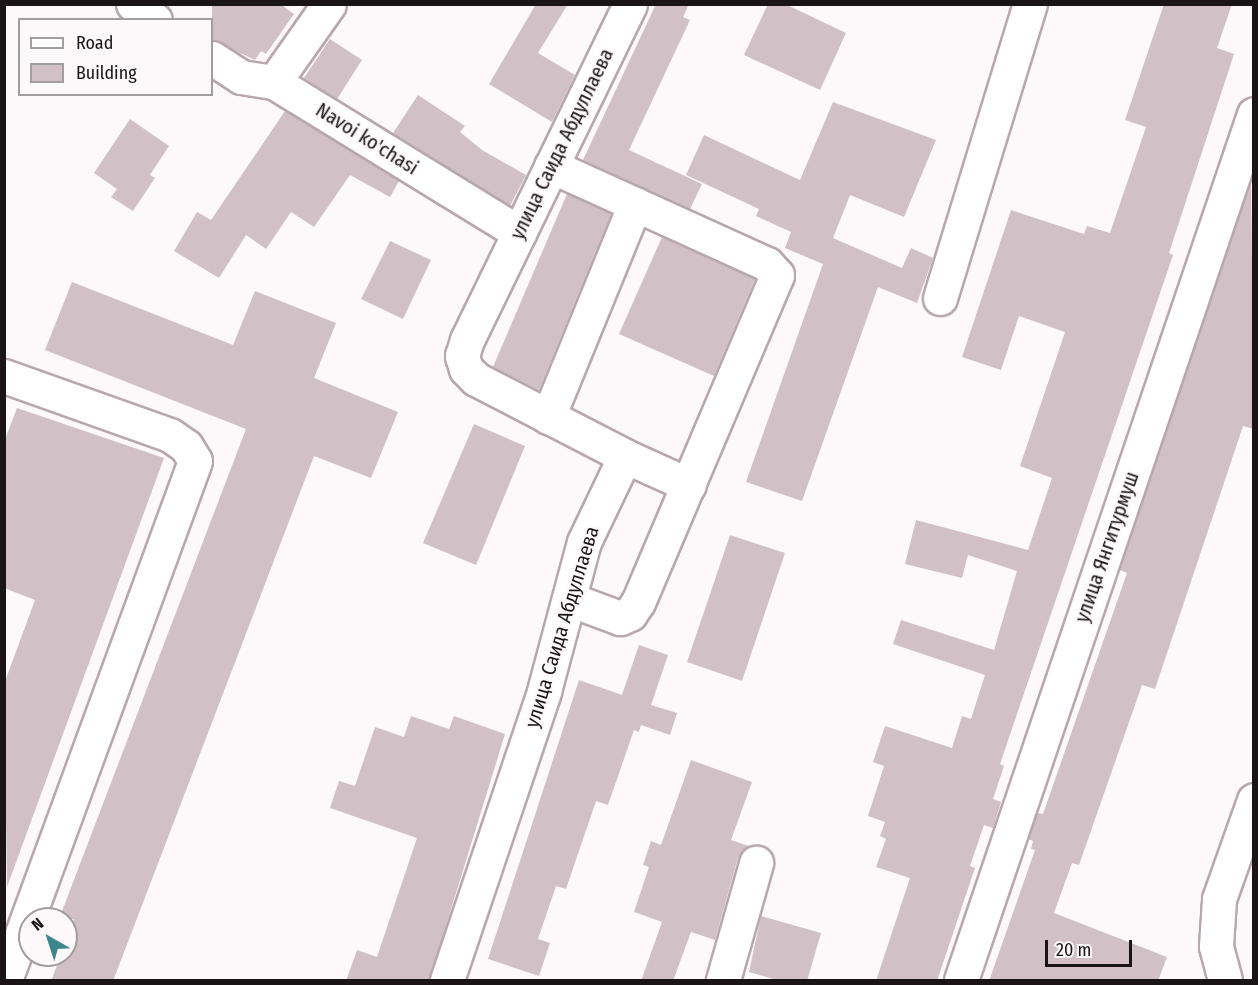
<!DOCTYPE html>
<html>
<head>
<meta charset="utf-8">
<style>
	body { margin:0 }
	#map { position:relative; width:1258px; height:985px; overflow:hidden; background:#fdf9fa; font-family:"Fira Sans Condensed",sans-serif }
	div>[style] { position:absolute }
	.building>* { inset:0; background:#d1c0c5 }
	.roads { filter:drop-shadow(2px 0 #b8a7ac) drop-shadow(-2px 0 #b8a7ac) drop-shadow(0 2px #b8a7ac) drop-shadow(0 -2px #b8a7ac) }
	.minor>* { height:33px; margin:-16.5px; padding:0 16.5px; transform-origin:16.5px; border-radius:16.5px; background:#fff }
	span { translate:-50% -50%; white-space:nowrap; text-align:center; line-height:1.15; -webkit-text-stroke:4.5px #fdf9fa; paint-order:stroke }
	.street-label { font-size:20px; color:#1a1416 }
	.frame { position:absolute; inset:0; border:6px solid #1a1416; pointer-events:none }
	.legend { position:absolute; left:18px; top:18px; width:195px; height:78px; box-sizing:border-box; background:#fdf9fa; border:2px solid #a29d9f; margin:0; padding:8px 10px; list-style:none; font-size:18px; color:#1a1416 }
	.legend li { display:flex; align-items:center; gap:12px; height:30px }
	.legend b { width:30px; border:2px solid #a29d9f }
	.north { position:absolute; left:18px; top:907px; width:60px; height:60px; box-sizing:border-box; background:#fdf9fa; border:2px solid #a29d9f; border-radius:50%; rotate:321deg; font-size:16px; font-weight:700; line-height:24px; text-align:center; color:#1a1416 }
	.north::after { content:''; display:block; margin:auto; width:21px; height:27px; background:#3d858c; clip-path:polygon(50% 0,100% 100%,50% 72%,0 100%) }
	.scale { position:absolute; left:1045px; top:940px; width:87px; height:27px; box-sizing:border-box; border:3px solid #1a1416; border-top:0; padding-left:8px; font-size:18px; line-height:21px; white-space:nowrap; color:#1a1416; -webkit-text-stroke:4px #fdf9fa; paint-order:stroke }
</style>
</head>
<body>
<div id="map">
	<div class="building">
		<i style="clip-path:polygon(212px 4px,280px 4px,294px 14px,266px 54px,261px 51px,255px 60px,212px 40px)"></i>
		<i style="clip-path:polygon(536px 4px,568px 4px,538px 53px,575px 75px,552px 122px,489px 84px)"></i>
		<i style="clip-path:polygon(656px 4px,689px 4px,683px 17px,690px 20px,629px 150px,702px 184px,690px 209px,583px 160px)"></i>
		<i style="clip-path:polygon(768px 4px,785px 4px,846px 33px,820px 90px,744px 55px)"></i>
		<i style="clip-path:polygon(1164px 4px,1232px 4px,1217px 48px,1234px 54px,1169px 253px,1173px 255px,1000px 764px,1004px 766px,993px 799px,1001px 802px,993px 828px,984px 825px,970px 866px,975px 868px,937px 981px,876px 981px,910px 878px,876px 867px,886px 839px,880px 836px,885px 822px,868px 816px,884px 766px,873px 762px,885px 726px,952px 748px,962px 716px,971px 719px,985px 675px,893px 644px,901px 620px,994px 650px,1017px 571px,968px 555px,962px 578px,905px 564px,916px 520px,1028px 550px,1052px 478px,1020px 466px,1065px 332px,1019px 316px,1001px 370px,962px 357px,1011px 210px,1084px 234px,1087px 226px,1110px 233px,1146px 127px,1125px 120px)"></i>
		<i style="clip-path:polygon(330px 39px,362px 60px,337px 99px,304px 78px)"></i>
		<i style="clip-path:polygon(418px 95px,465px 126px,460px 132px,482px 150px,526px 175px,510px 206px,393px 133px)"></i>
		<i style="clip-path:polygon(833px 102px,936px 140px,904px 217px,850px 195px,833px 238px,902px 268px,911px 248px,933px 258px,917px 303px,878px 287px,802px 501px,746px 482px,823px 264px,785px 248px,791px 232px,756px 216px,759px 209px,686px 175px,704px 135px,800px 180px)"></i>
		<i style="clip-path:polygon(285px 111px,399px 181px,390px 197px,350px 175px,314px 227px,291px 212px,266px 249px,246px 235px,219px 278px,174px 251px,197px 212px,211px 220px)"></i>
		<i style="clip-path:polygon(130px 119px,169px 146px,150px 175px,155px 178px,133px 211px,111px 197px,117px 189px,94px 173px)"></i>
		<i style="clip-path:polygon(1251px 181px,1254px 429px,1243px 426px,1155px 689px,1142px 685px,1079px 865px,1072px 863px,1054px 913px,1167px 957px,1158px 981px,989px 981px,1035px 850px,1031px 849px,1033px 841px,1028px 839px,1037px 813px,1043px 814px,1127px 573px,1120px 570px)"></i>
		<i style="clip-path:polygon(567px 194px,611px 214px,539px 390px,493px 367px)"></i>
		<i style="clip-path:polygon(662px 237px,755px 279px,714px 376px,619px 334px)"></i>
		<i style="clip-path:polygon(390px 241px,431px 260px,403px 319px,361px 299px)"></i>
		<i style="clip-path:polygon(72px 282px,233px 345px,255px 291px,336px 323px,314px 378px,398px 412px,371px 478px,314px 456px,113px 981px,51px 981px,61px 955px,66px 955px,66px 941px,74px 919px,59px 919px,246px 429px,45px 350px)"></i>
		<i style="clip-path:polygon(17px 408px,164px 458px,7px 887px,4px 684px,35px 600px,4px 588px,4px 442px)"></i>
		<i style="clip-path:polygon(474px 424px,525px 446px,476px 565px,423px 543px)"></i>
		<i style="clip-path:polygon(730px 535px,785px 553px,742px 681px,687px 662px)"></i>
		<i style="clip-path:polygon(639px 645px,668px 655px,651px 705px,677px 713px,670px 735px,641px 725px,639px 732px,634px 730px,608px 805px,596px 801px,566px 889px,556px 886px,538px 939px,550px 943px,539px 976px,488px 959px,579px 680px,622px 695px)"></i>
		<i style="clip-path:polygon(411px 716px,449px 729px,454px 716px,505px 734px,429px 981px,346px 981px,357px 950px,377px 957px,417px 838px,330px 808px,339px 781px,355px 786px,375px 727px,404px 737px)"></i>
		<i style="clip-path:polygon(691px 760px,752px 782px,731px 840px,749px 846px,738px 858px,715px 940px,691px 932px,673px 981px,641px 981px,662px 922px,634px 912px,649px 867px,643px 865px,651px 841px,661px 845px)"></i>
		<i style="clip-path:polygon(761px 916px,821px 933px,807px 981px,781px 981px,749px 972px)"></i>
	</div>
	<div class="roads">
		<div class="minor">
			<i style="left:133px;top:4px;width:27px;rotate:36deg"></i>
			<i style="left:212px;top:58px;width:35px;rotate:33deg"></i>
			<i style="left:241px;top:77px;width:33px;rotate:9deg"></i>
			<i style="left:274px;top:82px;width:288px;rotate:31.6deg"></i>
			<i style="left:274px;top:82px;width:95px;rotate:-54.8deg"></i>
			<i style="left:551px;top:166px;width:237px;rotate:24.4deg"></i>
			<i style="left:767px;top:264px;width:15px;rotate:48deg"></i>
			<i style="left:777px;top:275px;width:355px;rotate:113deg"></i>
			<i style="left:638px;top:602px;width:14px;rotate:124deg"></i>
			<i style="left:630px;top:614px;width:11px;rotate:158deg"></i>
			<i style="left:620px;top:618px;width:54px;rotate:-159.6deg"></i>
			<i style="left:940px;top:298px;width:307px;rotate:-73deg"></i>
			<i style="left:4px;top:376px;width:176px;rotate:19.6deg"></i>
			<i style="left:170px;top:435px;width:19px;rotate:35deg"></i>
			<i style="left:186px;top:446px;width:17px;rotate:59deg"></i>
			<i style="left:195px;top:461px;width:553px;rotate:110.11deg"></i>
			<i style="left:548px;top:417px;width:230px;rotate:-67.8deg"></i>
			<i style="left:625px;top:456px;width:70px;rotate:24.4deg"></i>
			<i style="left:447px;top:980px;width:305px;rotate:-71.4deg"></i>
			<i style="left:544px;top:691px;width:154px;rotate:-75deg"></i>
			<i style="left:584px;top:542px;width:95px;rotate:-64.5deg"></i>
			<i style="left:625px;top:456px;width:168px;rotate:-152.7deg"></i>
			<i style="left:476px;top:379px;width:14px;rotate:-135deg"></i>
			<i style="left:466px;top:369px;width:14px;rotate:-107deg"></i>
			<i style="left:462px;top:356px;width:17px;rotate:-73deg"></i>
			<i style="left:467px;top:340px;width:373px;rotate:-64.1deg"></i>
			<i style="left:723px;top:980px;width:122px;rotate:-74.2deg"></i>
			<i style="left:961px;top:980px;width:914px;rotate:-71.31deg"></i>
			<i style="left:1225px;top:980px;width:35px;rotate:-105deg"></i>
			<i style="left:1216px;top:946px;width:47px;rotate:-86.3deg"></i>
			<i style="left:1219px;top:899px;width:105px;rotate:-70.5deg"></i>
		</div>
	</div>
	<div class="street-label">
		<span style="left:367px;top:139px;rotate:32deg">Navoi ko'chasi</span>
		<span style="left:562px;top:144px;rotate:-64deg">улица Саида Абдуллаева</span>
		<span style="left:1107px;top:547px;rotate:-71deg">улица Янгитурмуш</span>
		<span style="left:562px;top:627px;rotate:-73deg">улица Саида Абдуллаева</span>
	</div>
	<div class="frame"></div>
	<ul class="legend">
	<li><b style="height:8px;background:#fff"></b>Road</li>
	<li><b style="height:16px;background:#d1c0c5"></b>Building</li>
	</ul>
	<div class="north">N</div>
	<div class="scale">20 m</div>
</div>
</body>
</html>
